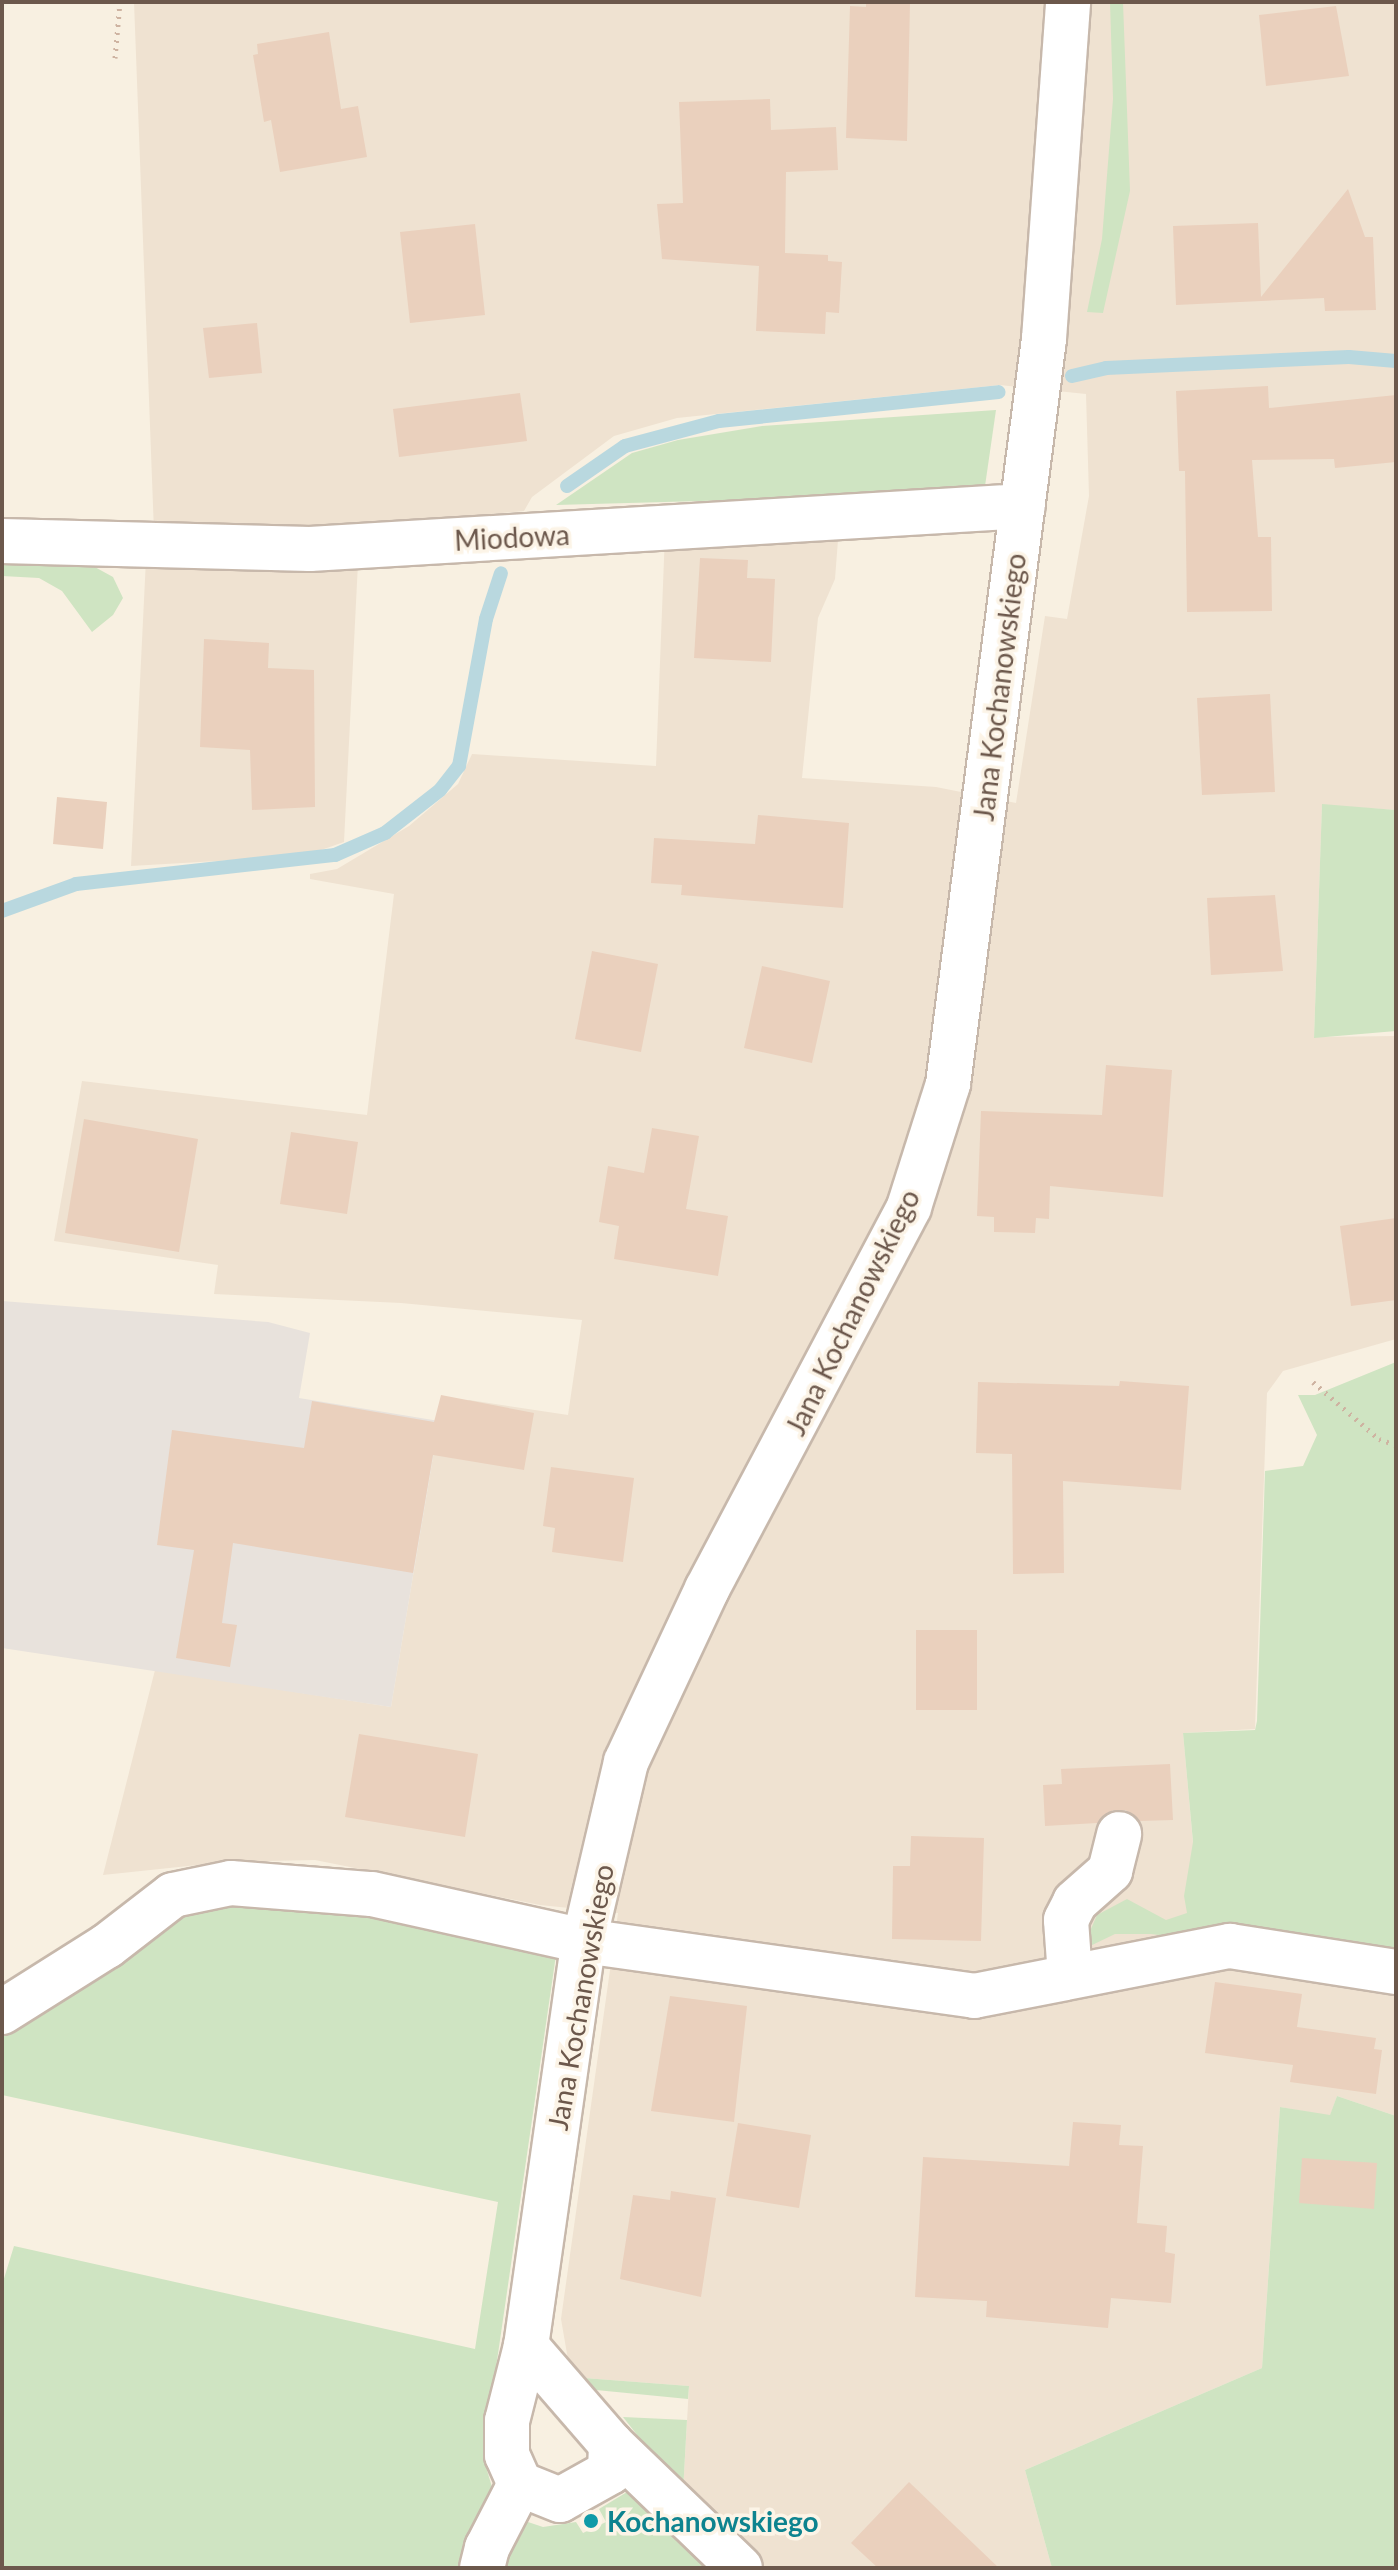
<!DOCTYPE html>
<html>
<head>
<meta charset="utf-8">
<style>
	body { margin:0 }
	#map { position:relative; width:1398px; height:2570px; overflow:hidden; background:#f8f0e1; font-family:Lato,sans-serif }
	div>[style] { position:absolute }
	.residential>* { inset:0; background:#efe2d1 }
	.industrial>* { inset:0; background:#e8e2dc }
	.green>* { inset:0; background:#cfe4c2 }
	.stream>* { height:14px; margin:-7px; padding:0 7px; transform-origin:7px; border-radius:7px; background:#b9d8df }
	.building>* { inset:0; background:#ead0bd }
	.path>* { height:5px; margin-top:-2.5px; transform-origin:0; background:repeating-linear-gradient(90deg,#ceb3a1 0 2px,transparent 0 8px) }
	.roads { filter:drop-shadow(2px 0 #c7b8ab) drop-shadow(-2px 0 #c7b8ab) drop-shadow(0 2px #c7b8ab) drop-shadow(0 -2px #c7b8ab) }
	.minor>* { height:44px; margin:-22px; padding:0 22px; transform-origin:22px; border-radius:22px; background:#fff }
	.dots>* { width:22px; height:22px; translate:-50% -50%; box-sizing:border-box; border:4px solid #fcf4e7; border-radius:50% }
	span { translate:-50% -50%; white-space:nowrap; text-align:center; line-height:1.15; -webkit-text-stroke:7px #fcf4e7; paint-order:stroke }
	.street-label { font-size:28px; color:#6c584c }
	.culture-label { font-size:28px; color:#0d838f; font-weight:700 }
	.left { translate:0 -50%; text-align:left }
	.frame { position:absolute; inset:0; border:4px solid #6c584c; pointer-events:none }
</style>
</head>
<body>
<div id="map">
	<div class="residential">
		<i style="clip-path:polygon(134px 2px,1396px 2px,1396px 810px,1322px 805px,1314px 1037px,1396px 1036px,1396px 1339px,1283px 1371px,1267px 1393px,1255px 1729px,1183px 1733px,1202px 1942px,1396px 1986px,1396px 2116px,1337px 2096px,1330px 2116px,1280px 2107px,1262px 2368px,1025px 2470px,1052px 2568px,761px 2568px,683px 2492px,689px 2386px,571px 2377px,561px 2319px,618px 1913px,540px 1905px,315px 1860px,226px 1862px,103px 1875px,155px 1670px,391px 1707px,439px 1421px,469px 1400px,568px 1415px,582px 1320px,401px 1303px,214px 1294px,218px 1265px,54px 1241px,82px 1081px,367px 1115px,394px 894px,310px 879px,310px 874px,337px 869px,409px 826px,458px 784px,472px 754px,656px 766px,665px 533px,839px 527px,835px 579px,818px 618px,802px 778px,936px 787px,1016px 803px,1045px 616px,1067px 619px,1089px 496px,1086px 394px,1000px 385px,677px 418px,614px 436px,532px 497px,524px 511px,281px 533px,154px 532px)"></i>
		<i style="clip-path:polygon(146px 559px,358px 563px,344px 842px,304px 856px,131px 866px)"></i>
	</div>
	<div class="industrial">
		<i style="clip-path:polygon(2px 1301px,268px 1322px,310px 1333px,299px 1398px,439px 1421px,391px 1707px,2px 1648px)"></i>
	</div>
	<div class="green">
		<i style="clip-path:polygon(1110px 2px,1123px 2px,1130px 191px,1103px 313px,1087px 312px,1102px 239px,1113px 99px)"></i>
		<i style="clip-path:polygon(996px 410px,984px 493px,556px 505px,632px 453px,678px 440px,762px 426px)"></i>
		<i style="clip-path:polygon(2px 563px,93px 566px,113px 577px,123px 598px,113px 615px,92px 632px,62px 591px,39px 578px,2px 576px)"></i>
		<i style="clip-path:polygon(1322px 804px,1396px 810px,1396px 1031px,1314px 1038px)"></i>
		<i style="clip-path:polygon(1396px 1362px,1396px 1963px,1151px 1934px,1115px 1934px,1088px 1947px,1084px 1945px,1097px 1915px,1127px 1899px,1166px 1920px,1187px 1913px,1184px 1896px,1193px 1842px,1183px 1733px,1255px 1730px,1257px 1721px,1265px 1471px,1303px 1466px,1317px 1435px,1298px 1395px,1315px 1395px)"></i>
		<i style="clip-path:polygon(264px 1898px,557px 1948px,483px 2457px,492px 2487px,468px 2568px,2px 2568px,2px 2285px,14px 2246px,475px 2349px,498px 2202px,2px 2095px,2px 2030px,172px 1907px)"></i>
		<i style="clip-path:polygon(1337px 2096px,1396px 2116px,1396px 2568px,1052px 2568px,1025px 2470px,1262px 2368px,1280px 2107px,1330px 2115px)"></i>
		<i style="clip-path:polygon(571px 2377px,689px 2386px,688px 2399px,596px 2390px)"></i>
		<i style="clip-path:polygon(623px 2417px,687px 2420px,683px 2492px,667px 2473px)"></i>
		<i style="clip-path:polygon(632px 2489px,718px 2568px,494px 2568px,516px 2518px,543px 2527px,576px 2522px,583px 2533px,606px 2522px,599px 2509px)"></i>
	</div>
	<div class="stream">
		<i style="left:1072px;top:376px;width:35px;rotate:-13deg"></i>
		<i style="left:1106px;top:368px;width:243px;rotate:-2.6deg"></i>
		<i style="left:1349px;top:357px;width:47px;rotate:4.9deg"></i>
		<i style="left:567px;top:486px;width:70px;rotate:-34.6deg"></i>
		<i style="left:625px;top:446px;width:97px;rotate:-14.9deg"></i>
		<i style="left:719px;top:421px;width:281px;rotate:-5.9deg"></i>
		<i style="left:2px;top:911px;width:79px;rotate:-20deg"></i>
		<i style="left:76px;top:884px;width:261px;rotate:-6.4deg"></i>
		<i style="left:335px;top:855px;width:55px;rotate:-23.7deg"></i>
		<i style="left:385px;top:833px;width:70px;rotate:-38deg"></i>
		<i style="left:440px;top:790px;width:31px;rotate:-52deg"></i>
		<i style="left:459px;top:766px;width:149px;rotate:-79.6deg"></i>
		<i style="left:486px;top:619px;width:48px;rotate:-71.9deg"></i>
	</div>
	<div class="building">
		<i style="clip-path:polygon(866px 2px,910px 3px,907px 141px,846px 138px,850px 6px,866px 7px)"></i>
		<i style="clip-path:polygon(1336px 6px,1349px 76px,1266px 86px,1259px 15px)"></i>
		<i style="clip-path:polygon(329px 32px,341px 109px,358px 106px,367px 157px,280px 172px,271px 120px,264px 122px,253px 55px,258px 54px,257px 44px)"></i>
		<i style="clip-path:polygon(770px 99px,771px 130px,836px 127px,838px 170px,786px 172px,785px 253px,828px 255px,828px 261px,842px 262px,839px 313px,826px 312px,825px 334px,756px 331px,759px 266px,662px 259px,657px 204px,683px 203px,679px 102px)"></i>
		<i style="clip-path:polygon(1348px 189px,1365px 237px,1373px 237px,1376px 310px,1325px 311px,1324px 298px,1176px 305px,1173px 226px,1258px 223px,1261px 297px)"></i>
		<i style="clip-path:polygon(475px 224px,485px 315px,410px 323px,400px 232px)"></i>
		<i style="clip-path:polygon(257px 323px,262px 373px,209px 378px,203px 328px)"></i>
		<i style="clip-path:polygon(1268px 386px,1269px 408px,1396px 395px,1396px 462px,1335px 468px,1334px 459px,1252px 460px,1258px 537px,1271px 537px,1272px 611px,1187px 612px,1185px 471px,1179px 471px,1176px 391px)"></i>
		<i style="clip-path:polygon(520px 393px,527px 441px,399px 457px,393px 409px)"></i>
		<i style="clip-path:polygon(700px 558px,748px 560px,747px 578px,775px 579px,771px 662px,694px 658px)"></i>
		<i style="clip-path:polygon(204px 639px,269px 643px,268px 668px,314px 670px,315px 807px,252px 810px,250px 750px,200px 747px)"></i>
		<i style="clip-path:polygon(1270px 694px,1275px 792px,1202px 795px,1197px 698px)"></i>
		<i style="clip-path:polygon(57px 797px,107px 802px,103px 849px,53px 844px)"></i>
		<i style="clip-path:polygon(758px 815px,849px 823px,843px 908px,681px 895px,682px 885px,651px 883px,654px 838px,755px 844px)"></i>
		<i style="clip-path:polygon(1275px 895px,1283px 971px,1211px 975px,1207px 898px)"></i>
		<i style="clip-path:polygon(592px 951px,658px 964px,641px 1052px,575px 1039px)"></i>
		<i style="clip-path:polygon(762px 966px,830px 981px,812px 1063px,744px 1048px)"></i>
		<i style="clip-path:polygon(1106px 1065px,1172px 1070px,1163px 1197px,1050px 1186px,1049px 1219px,1036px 1218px,1035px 1233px,994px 1232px,994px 1217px,977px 1216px,981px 1111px,1102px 1115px)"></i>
		<i style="clip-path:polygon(84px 1119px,198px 1139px,179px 1252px,65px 1233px)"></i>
		<i style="clip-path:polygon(652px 1128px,699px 1136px,686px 1209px,728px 1216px,718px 1276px,614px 1259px,619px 1226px,599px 1222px,608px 1166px,644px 1173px)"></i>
		<i style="clip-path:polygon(291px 1132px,358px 1142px,347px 1214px,280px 1204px)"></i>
		<i style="clip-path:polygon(1396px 1218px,1396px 1300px,1351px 1306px,1340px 1226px)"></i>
		<i style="clip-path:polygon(1120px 1381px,1189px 1386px,1181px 1490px,1063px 1481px,1064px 1573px,1013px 1574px,1012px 1454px,976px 1453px,978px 1382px,1119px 1386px)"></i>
		<i style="clip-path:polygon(441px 1395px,534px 1413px,524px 1470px,433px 1455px,413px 1573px,233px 1543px,222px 1623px,237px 1625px,230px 1667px,176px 1658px,194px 1550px,157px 1545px,172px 1430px,304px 1448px,312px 1401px,434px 1422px)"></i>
		<i style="clip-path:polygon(551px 1467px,634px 1478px,623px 1562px,552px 1552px,555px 1528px,543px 1526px)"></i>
		<i style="clip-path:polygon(916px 1630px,977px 1630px,977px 1710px,916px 1710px)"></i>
		<i style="clip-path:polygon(359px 1734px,478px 1754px,465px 1837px,345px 1817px)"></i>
		<i style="clip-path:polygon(1170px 1764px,1173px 1820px,1140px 1821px,1126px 1810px,1113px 1810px,1097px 1823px,1045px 1826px,1043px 1785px,1062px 1784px,1061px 1769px)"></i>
		<i style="clip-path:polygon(911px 1836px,984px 1838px,981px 1941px,892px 1939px,893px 1866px,910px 1866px)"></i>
		<i style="clip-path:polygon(1215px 1982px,1302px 1994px,1297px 2027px,1376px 2038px,1374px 2049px,1382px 2050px,1376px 2094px,1290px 2082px,1293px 2065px,1205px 2053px)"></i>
		<i style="clip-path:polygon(670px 1996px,747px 2006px,734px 2122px,651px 2111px)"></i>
		<i style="clip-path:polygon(1073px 2122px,1121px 2125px,1119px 2145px,1143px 2146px,1137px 2223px,1167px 2226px,1165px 2252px,1175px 2254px,1171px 2303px,1111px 2298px,1108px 2328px,986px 2317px,987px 2301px,915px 2297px,923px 2157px,1069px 2166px)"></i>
		<i style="clip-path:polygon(738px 2123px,811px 2135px,799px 2208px,726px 2196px)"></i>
		<i style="clip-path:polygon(1302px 2158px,1377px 2163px,1374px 2209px,1299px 2203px)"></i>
		<i style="clip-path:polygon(671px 2191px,716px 2198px,701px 2297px,620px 2279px,633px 2195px,670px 2200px)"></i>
		<i style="clip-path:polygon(909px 2482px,999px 2568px,878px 2568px,851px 2543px)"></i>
	</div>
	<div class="path">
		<i style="left:115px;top:58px;width:56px;rotate:-84.9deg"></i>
		<i style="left:1313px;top:1382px;width:87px;rotate:40.8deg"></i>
		<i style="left:1379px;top:1439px;width:18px;rotate:19deg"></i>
	</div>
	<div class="roads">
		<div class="minor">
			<i style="left:2px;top:541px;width:308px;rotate:1.5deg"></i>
			<i style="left:310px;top:549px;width:714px;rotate:-3.45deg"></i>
			<i style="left:1070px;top:1976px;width:56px;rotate:-94.1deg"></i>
			<i style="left:1066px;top:1920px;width:20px;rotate:-63deg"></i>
			<i style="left:1075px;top:1902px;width:47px;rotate:-41.5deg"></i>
			<i style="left:1110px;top:1871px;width:38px;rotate:-76deg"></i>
			<i style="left:2px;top:2012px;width:124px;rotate:-32.2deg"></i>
			<i style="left:107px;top:1946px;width:83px;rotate:-37.7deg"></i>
			<i style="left:173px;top:1895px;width:59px;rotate:-11.7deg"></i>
			<i style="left:231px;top:1883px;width:141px;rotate:4.5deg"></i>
			<i style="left:372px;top:1894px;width:217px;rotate:12.5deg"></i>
			<i style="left:584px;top:1941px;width:394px;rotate:8deg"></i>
			<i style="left:974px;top:1996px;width:261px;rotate:-11.1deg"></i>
			<i style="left:1230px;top:1946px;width:168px;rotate:8.9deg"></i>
			<i style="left:526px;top:2346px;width:130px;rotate:49.1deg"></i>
			<i style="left:611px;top:2444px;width:179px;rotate:43.9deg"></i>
			<i style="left:611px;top:2444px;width:28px;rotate:92deg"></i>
			<i style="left:610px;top:2472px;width:57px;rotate:150.8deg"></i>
			<i style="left:560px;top:2500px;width:43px;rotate:-158.2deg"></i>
			<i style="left:520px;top:2484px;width:32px;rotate:-114deg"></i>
			<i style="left:507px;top:2455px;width:34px;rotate:-90deg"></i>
			<i style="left:507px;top:2421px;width:77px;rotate:-75.8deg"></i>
			<i style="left:526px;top:2346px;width:409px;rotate:-81.9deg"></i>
			<i style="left:584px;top:1941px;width:184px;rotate:-76.8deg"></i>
			<i style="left:626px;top:1762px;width:191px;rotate:-64.9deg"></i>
			<i style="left:707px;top:1589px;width:432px;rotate:-62.1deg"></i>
			<i style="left:909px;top:1207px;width:129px;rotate:-72.4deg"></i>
			<i style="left:948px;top:1084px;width:751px;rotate:-82.66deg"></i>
			<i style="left:1044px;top:339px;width:338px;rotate:-85.9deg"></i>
			<i style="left:482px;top:2568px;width:21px;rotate:-76deg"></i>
			<i style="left:487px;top:2548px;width:72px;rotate:-62.7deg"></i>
		</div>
	</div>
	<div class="dots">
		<i style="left:591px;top:2521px;background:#0f9aa8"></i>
	</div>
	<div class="street-label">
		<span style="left:512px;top:537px;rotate:-3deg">Miodowa</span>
		<span style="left:999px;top:687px;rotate:-83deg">Jana Kochanowskiego</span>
		<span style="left:852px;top:1312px;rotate:-64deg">Jana Kochanowskiego</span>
		<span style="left:580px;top:1997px;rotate:-80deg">Jana Kochanowskiego</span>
	</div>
	<div class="culture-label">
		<span class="left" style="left:607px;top:2521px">Kochanowskiego</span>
	</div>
	<div class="frame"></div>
</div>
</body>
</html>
